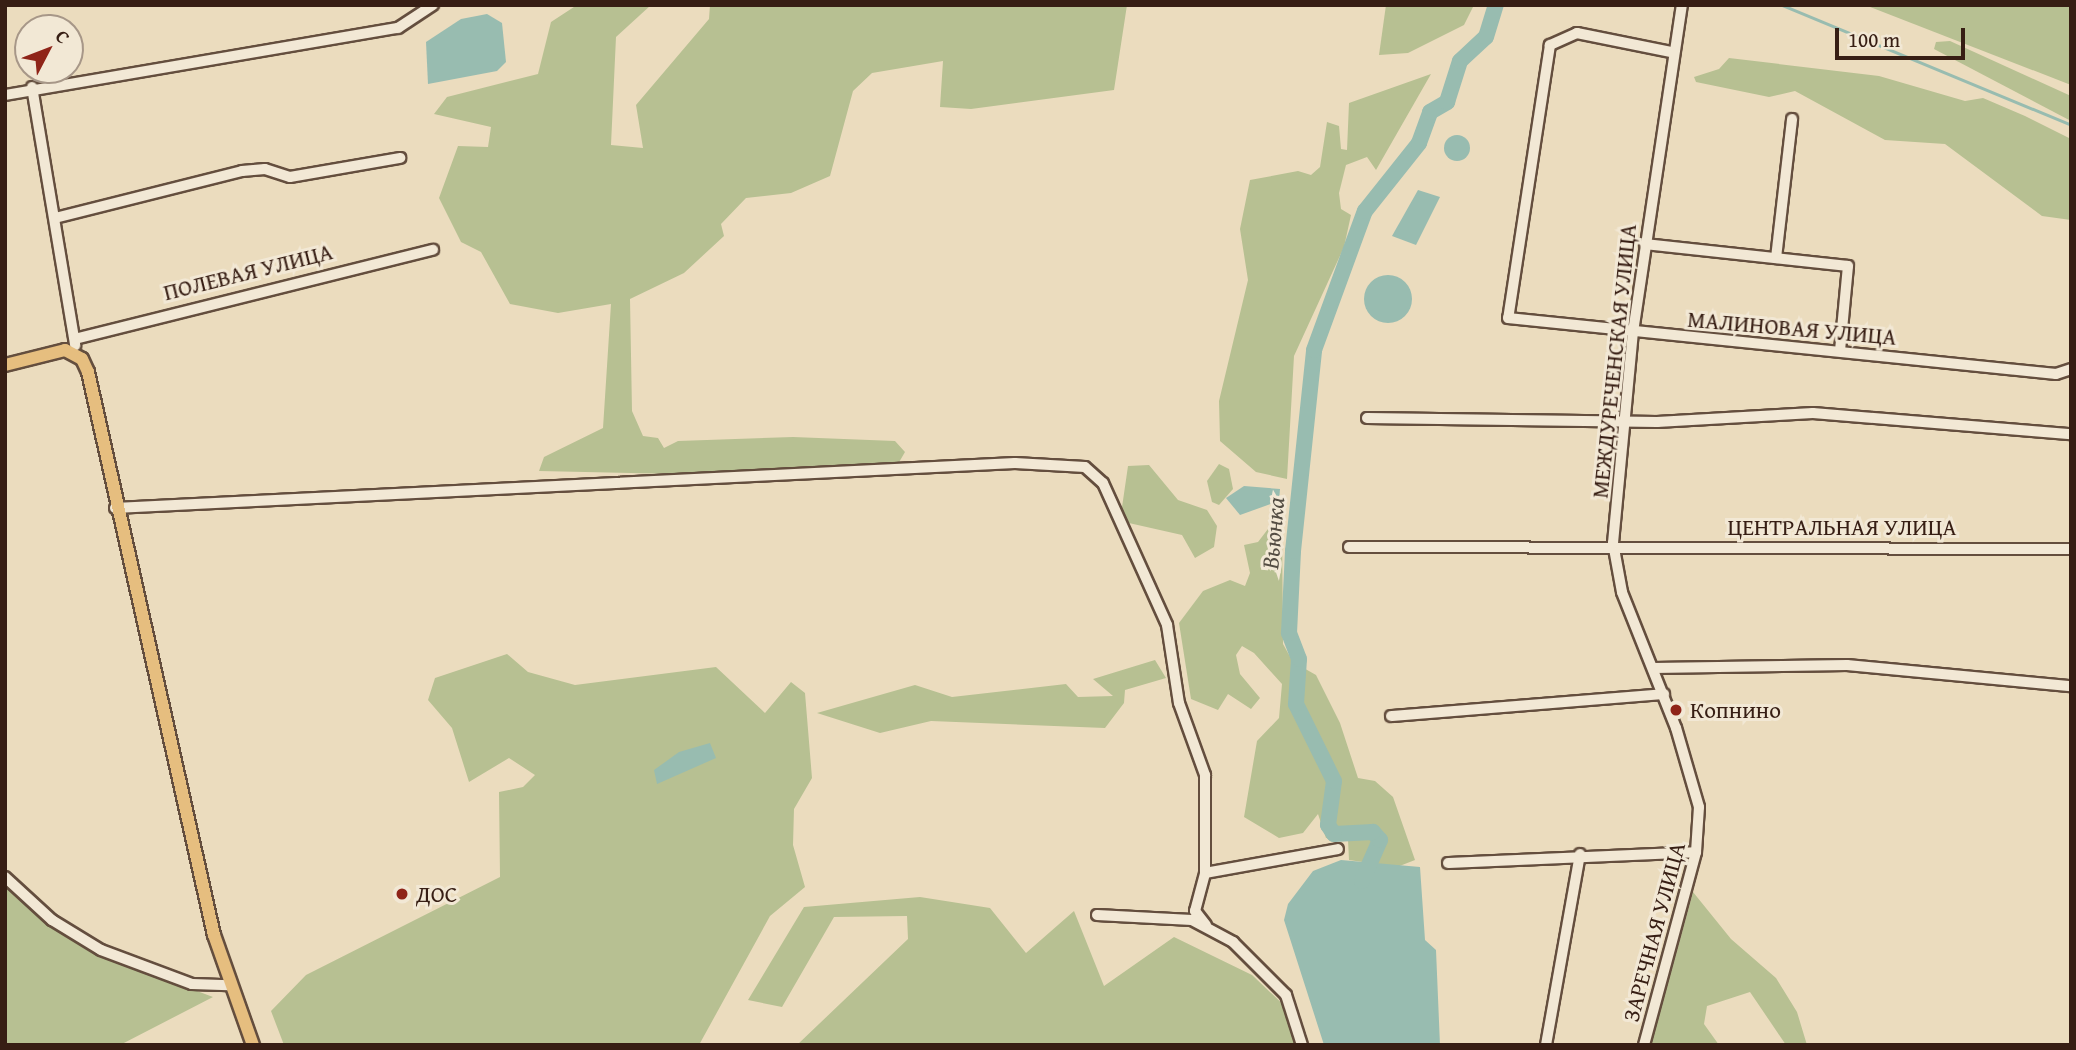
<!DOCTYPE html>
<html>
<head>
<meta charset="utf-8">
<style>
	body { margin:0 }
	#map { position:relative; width:2076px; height:1050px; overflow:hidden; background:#ebdcbe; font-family:"Gentium Book Plus",serif }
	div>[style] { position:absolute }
	.green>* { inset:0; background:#b7c092 }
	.water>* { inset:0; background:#98bcb0 }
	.round { border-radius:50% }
	.stream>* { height:2.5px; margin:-1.25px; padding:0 1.25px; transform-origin:1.25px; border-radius:1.25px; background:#98bcb0 }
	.river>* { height:16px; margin:-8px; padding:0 8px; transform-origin:8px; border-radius:8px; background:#98bcb0 }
	.roads { filter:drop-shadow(2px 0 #644e3e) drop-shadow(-2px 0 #644e3e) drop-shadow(0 2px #644e3e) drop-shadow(0 -2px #644e3e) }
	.minor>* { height:10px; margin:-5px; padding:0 5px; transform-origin:5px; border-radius:5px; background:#f2e8d5 }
	.major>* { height:12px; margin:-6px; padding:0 6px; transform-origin:6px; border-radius:6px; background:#e6be7f }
	.dots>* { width:19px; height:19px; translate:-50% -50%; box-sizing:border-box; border:4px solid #f2e8d5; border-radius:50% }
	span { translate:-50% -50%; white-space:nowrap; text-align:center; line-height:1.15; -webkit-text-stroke:6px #f2e8d5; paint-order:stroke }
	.street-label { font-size:23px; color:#371e14 }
	.poi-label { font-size:23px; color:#371e14 }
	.left { translate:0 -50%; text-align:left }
	.water-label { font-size:24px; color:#544d43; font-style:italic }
	.frame { position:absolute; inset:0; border:7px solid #371e14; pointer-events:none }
	.north { position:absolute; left:14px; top:14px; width:70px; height:70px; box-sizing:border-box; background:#f2e8d5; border:2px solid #a79788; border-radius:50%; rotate:48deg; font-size:19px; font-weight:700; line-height:28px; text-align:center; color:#371e14 }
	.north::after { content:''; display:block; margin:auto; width:24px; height:32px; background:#8f2418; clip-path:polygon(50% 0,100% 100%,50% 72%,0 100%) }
	.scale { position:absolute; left:1835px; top:28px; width:130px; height:32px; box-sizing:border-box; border:4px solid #371e14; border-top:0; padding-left:9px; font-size:21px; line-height:24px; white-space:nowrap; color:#371e14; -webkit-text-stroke:5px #f2e8d5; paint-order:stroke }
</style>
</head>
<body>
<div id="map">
	<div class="green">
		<i style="clip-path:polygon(577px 5px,651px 5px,616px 37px,611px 145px,643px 148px,636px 105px,709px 19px,710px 5px,1127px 5px,1114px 90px,971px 109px,940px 107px,943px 61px,872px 73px,853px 91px,830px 176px,791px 193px,746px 198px,721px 224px,724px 236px,684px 273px,630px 299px,632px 411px,643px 436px,658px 438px,664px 448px,678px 441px,793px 437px,895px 441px,905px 452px,898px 464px,677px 474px,539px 471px,544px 457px,603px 428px,611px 304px,558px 313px,510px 304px,481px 252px,461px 242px,439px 198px,458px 146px,488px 147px,491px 127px,434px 114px,447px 97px,538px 74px,551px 22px)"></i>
		<i style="clip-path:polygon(1386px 5px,1474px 5px,1464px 25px,1408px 53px,1379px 55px)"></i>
		<i style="clip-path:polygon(1865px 5px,2071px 5px,2071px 85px)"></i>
		<i style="clip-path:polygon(1950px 41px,2071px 96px,2071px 121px,1934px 49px,1936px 42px)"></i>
		<i style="clip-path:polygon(1729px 58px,1879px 76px,1965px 101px,1983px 98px,2025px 116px,2071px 139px,2071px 220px,2042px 216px,1945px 144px,1885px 140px,1795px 91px,1769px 97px,1696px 82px,1694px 77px,1719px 69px)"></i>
		<i style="clip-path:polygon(1431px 74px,1376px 170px,1367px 157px,1346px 165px,1339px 193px,1341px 209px,1351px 215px,1344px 247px,1294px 356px,1287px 479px,1256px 472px,1220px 441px,1219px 401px,1248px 280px,1240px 229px,1250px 180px,1298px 171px,1311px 175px,1320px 167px,1327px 122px,1339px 126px,1341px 149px,1347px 150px,1349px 103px)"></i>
		<i style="clip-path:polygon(1219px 464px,1229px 469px,1233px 489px,1219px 505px,1212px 502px,1207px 481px)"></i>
		<i style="clip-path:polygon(1149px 465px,1178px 500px,1207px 510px,1217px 526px,1214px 547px,1195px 558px,1182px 535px,1120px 521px,1128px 466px)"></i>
		<i style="clip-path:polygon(1274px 521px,1282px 527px,1283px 644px,1293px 662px,1316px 675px,1340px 723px,1358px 778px,1375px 781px,1393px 797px,1415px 860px,1397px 867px,1349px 860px,1348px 840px,1326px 838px,1318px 814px,1303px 833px,1279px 838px,1244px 817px,1257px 741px,1279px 718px,1282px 684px,1254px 653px,1242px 646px,1236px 655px,1240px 674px,1260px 698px,1251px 709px,1228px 694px,1218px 710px,1191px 699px,1179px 623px,1203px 591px,1230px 580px,1245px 586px,1250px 573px,1244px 545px,1258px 542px)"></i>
		<i style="clip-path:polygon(507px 654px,528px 672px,575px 685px,716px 667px,765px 713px,791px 682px,805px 693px,812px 778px,794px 809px,793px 845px,805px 887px,770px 916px,699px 1045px,284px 1045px,271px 1011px,306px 975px,500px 877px,499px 792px,523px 787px,535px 775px,509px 758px,469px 782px,452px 728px,428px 700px,435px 678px)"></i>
		<i style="clip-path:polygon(1155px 660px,1166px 678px,1125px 690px,1124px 703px,1105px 728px,931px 721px,880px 733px,817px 713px,915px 685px,952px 697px,1066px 684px,1078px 697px,1113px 696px,1093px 679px)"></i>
		<i style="clip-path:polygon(5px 868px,98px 954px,213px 997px,120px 1045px,5px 1045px)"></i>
		<i style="clip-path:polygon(1693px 892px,1731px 939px,1776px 978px,1797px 1012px,1807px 1045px,1786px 1045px,1750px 992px,1707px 1006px,1704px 1024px,1719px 1045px,1651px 1045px)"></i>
		<i style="clip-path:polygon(920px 897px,990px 908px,1026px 953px,1074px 911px,1104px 986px,1174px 937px,1252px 975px,1290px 1011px,1303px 1045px,797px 1045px,908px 939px,907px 916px,834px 917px,782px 1007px,748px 1000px,804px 907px)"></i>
	</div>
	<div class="water">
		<i style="clip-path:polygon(487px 14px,502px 23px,506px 62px,497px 71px,428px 84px,426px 42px,461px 19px)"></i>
		<i class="round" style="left:1444px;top:135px;width:26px;height:26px"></i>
		<i style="clip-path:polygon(1418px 190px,1440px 197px,1416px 245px,1392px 236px)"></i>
		<i class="round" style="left:1364px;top:275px;width:48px;height:48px"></i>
		<i style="clip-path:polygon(1244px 486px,1280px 489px,1279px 501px,1240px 515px,1226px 498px)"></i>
		<i style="clip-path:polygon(710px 743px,716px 758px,657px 784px,654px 770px,679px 752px)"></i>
		<i style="clip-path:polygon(1341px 860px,1420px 867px,1425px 940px,1436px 950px,1440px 1045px,1324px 1045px,1284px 920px,1288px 904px,1313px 871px)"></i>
	</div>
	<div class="stream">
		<i style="left:1782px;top:5px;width:313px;rotate:22.5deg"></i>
	</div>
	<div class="river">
		<i style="left:1362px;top:881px;width:45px;rotate:-66.3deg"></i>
		<i style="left:1380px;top:840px;width:11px;rotate:-131deg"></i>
		<i style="left:1373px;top:832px;width:39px;rotate:177deg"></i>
		<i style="left:1334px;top:834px;width:11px;rotate:-124deg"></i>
		<i style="left:1328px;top:825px;width:44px;rotate:-82.2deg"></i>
		<i style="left:1334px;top:781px;width:86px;rotate:-116.3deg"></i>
		<i style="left:1296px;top:704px;width:45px;rotate:-86.2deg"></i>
		<i style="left:1299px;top:659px;width:28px;rotate:-111deg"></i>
		<i style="left:1289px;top:633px;width:82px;rotate:-87.2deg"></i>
		<i style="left:1293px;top:551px;width:202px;rotate:-84deg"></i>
		<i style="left:1314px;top:350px;width:148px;rotate:-69.9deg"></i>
		<i style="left:1365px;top:211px;width:87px;rotate:-51.5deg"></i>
		<i style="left:1419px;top:143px;width:33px;rotate:-70deg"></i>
		<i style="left:1430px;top:112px;width:20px;rotate:-30deg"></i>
		<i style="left:1447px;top:102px;width:43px;rotate:-72.4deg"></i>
		<i style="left:1460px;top:61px;width:35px;rotate:-43deg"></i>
		<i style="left:1486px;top:37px;width:34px;rotate:-73deg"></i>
	</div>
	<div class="roads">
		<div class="minor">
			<i style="left:1671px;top:52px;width:96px;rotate:-168.6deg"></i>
			<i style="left:1577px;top:33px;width:30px;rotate:156deg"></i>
			<i style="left:1550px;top:45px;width:276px;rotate:98.7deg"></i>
			<i style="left:1508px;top:318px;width:551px;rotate:5.83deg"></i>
			<i style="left:2056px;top:374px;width:16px;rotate:-18deg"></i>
			<i style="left:32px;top:87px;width:262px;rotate:80.5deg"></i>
			<i style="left:5px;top:95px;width:399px;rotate:-9.7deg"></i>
			<i style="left:398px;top:28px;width:42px;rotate:-33.3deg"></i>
			<i style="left:55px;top:218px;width:193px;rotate:-14.1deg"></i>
			<i style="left:242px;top:171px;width:23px;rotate:-5deg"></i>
			<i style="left:265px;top:169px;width:26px;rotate:18deg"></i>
			<i style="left:290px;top:177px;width:112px;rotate:-9.8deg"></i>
			<i style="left:1645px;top:244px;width:204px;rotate:6.2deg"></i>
			<i style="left:1848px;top:266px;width:84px;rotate:95.4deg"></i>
			<i style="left:1776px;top:258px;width:140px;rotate:-83.4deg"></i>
			<i style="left:75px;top:339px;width:369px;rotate:-14deg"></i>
			<i style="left:1367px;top:418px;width:290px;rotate:0.8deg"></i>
			<i style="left:1657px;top:422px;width:156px;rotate:-3.3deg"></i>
			<i style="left:1813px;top:413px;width:259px;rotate:4.7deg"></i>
			<i style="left:115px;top:508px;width:901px;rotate:-2.86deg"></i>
			<i style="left:1015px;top:463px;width:70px;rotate:3.3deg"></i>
			<i style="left:1085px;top:467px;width:24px;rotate:42deg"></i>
			<i style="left:1103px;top:483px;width:156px;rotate:65.7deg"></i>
			<i style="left:1167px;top:625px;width:79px;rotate:81.3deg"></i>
			<i style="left:1179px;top:703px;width:77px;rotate:70.1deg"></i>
			<i style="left:1205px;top:775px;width:98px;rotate:90deg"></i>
			<i style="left:1349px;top:547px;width:722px;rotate:0.16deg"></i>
			<i style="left:1654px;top:668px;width:193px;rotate:-0.9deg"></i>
			<i style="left:1847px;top:665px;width:225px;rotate:5.4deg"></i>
			<i style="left:1391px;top:716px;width:274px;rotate:-4.6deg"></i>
			<i style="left:1448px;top:863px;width:248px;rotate:-2.5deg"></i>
			<i style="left:5px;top:877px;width:64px;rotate:42.5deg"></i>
			<i style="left:52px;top:920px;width:57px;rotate:31.5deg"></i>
			<i style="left:101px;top:950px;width:97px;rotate:20.5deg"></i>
			<i style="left:192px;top:984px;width:37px;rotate:2deg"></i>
			<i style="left:1097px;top:915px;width:95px;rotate:3deg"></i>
			<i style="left:1192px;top:920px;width:47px;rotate:28.2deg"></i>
			<i style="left:1233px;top:942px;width:75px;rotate:45deg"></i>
			<i style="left:1286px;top:995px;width:52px;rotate:72.3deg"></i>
			<i style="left:1206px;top:925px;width:18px;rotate:-128deg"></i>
			<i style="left:1195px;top:911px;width:39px;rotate:-75deg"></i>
			<i style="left:1205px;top:873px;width:135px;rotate:-10.2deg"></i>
			<i style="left:1546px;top:1045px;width:194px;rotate:-79.9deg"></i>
			<i style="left:1644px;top:1045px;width:200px;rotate:-74.9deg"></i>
			<i style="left:1696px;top:852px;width:45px;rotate:-86.2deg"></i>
			<i style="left:1699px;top:807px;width:82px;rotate:-106.2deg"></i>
			<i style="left:1676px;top:728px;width:146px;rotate:-111.7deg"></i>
			<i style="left:1622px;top:592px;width:50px;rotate:-100.4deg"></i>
			<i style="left:1613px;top:543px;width:212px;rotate:-84.6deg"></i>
			<i style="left:1633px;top:332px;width:331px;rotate:-81.5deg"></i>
		</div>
		<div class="major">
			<i style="left:5px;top:365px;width:62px;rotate:-14deg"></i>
			<i style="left:65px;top:350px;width:19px;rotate:28deg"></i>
			<i style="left:82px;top:359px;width:14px;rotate:65deg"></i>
			<i style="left:88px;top:372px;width:577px;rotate:77.39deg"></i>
			<i style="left:214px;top:935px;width:117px;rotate:70.5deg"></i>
		</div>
	</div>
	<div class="dots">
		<i style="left:1676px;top:710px;background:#8f2418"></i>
		<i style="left:402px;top:894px;background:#8f2418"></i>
	</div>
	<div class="street-label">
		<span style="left:248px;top:272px;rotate:-14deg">ПОЛЕВАЯ УЛИЦА</span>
		<span style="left:1792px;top:328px;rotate:5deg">МАЛИНОВАЯ УЛИЦА</span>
		<span style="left:1614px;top:361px;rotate:-84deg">МЕЖДУРЕЧЕНСКАЯ УЛИЦА</span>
		<span style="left:1842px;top:527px">ЦЕНТРАЛЬНАЯ УЛИЦА</span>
		<span style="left:1654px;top:932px;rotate:-75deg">ЗАРЕЧНАЯ УЛИЦА</span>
	</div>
	<div class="poi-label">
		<span class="left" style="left:1690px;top:710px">Копнино</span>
		<span class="left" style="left:416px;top:894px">ДОС</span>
	</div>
	<div class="water-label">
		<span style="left:1273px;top:533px;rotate:-85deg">Вьюнка</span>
	</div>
	<div class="frame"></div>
	<div class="north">С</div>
	<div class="scale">100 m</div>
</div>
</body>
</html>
